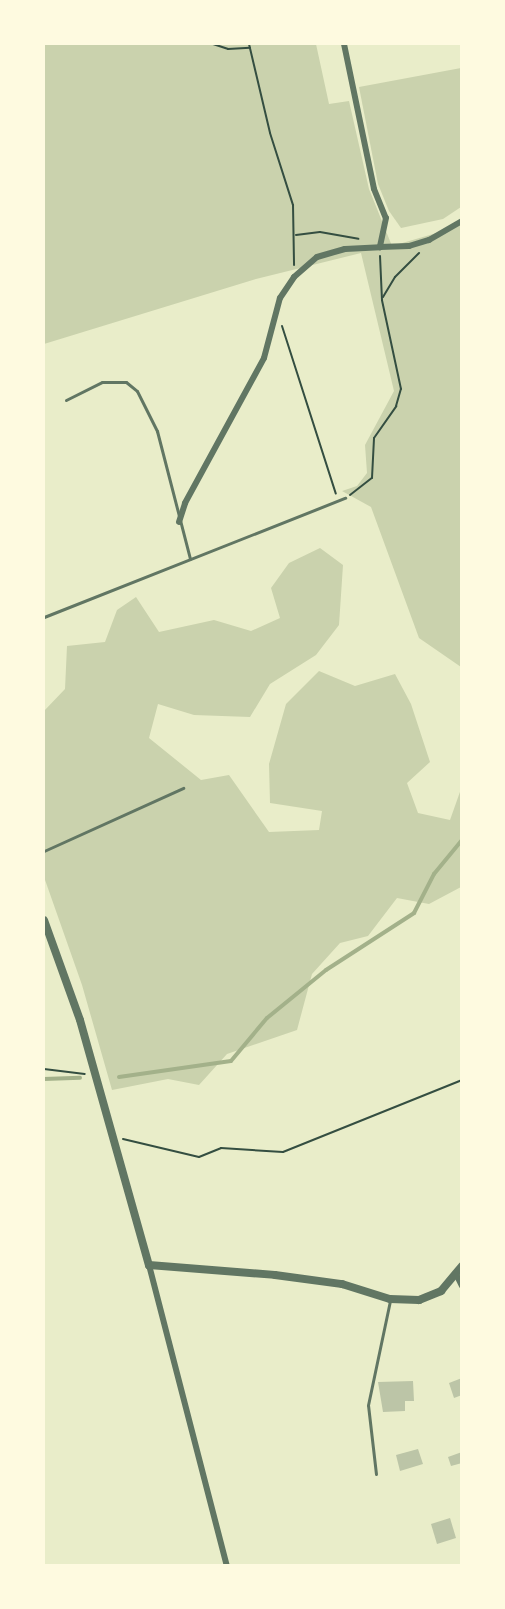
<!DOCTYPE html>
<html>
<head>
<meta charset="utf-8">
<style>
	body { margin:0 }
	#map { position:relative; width:505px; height:1609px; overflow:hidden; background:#e9edc9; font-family:Mulish,sans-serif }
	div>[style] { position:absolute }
	.green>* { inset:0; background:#cad2ad }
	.stream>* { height:4px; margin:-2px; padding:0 2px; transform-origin:2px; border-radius:2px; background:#a3b18a }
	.building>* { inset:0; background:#bcc5a7 }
	.path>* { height:2px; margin:-1px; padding:0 1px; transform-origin:1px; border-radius:1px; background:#344e41 }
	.service>* { height:3px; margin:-1.5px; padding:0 1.5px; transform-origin:1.5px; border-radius:1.5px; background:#617663 }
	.minor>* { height:6px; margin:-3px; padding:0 3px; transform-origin:3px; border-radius:3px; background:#617663 }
	.tertiary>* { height:8px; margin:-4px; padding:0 4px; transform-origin:4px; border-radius:4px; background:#617663 }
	span { translate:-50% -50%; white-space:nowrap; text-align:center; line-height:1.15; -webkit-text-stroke:5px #fefae0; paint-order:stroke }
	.frame { position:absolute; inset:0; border:45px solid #fefae0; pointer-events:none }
</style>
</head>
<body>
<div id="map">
	<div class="green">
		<i style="clip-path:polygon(44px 44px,316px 44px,329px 104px,349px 101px,369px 189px,392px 246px,440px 232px,461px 220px,461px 667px,419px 638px,371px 507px,342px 491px,357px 486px,367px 473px,365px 445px,394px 391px,361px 253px,256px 279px,44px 344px)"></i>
		<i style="clip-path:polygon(461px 68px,461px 207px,443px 219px,401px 228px,389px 211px,378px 184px,359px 87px)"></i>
		<i style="clip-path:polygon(320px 548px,343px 565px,339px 625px,316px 655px,270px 684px,250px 717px,194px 715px,158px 704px,149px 738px,201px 780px,229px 775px,269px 832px,319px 830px,322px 811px,270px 803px,269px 764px,286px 704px,319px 671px,355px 686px,395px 674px,411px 704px,430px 762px,407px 783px,418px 813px,450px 820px,461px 789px,461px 887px,429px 904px,397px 898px,368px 936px,340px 943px,312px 974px,297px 1030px,227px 1054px,199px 1085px,168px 1079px,112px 1090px,82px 985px,44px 877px,44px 711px,65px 689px,67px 646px,105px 642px,117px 610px,136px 597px,159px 632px,214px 620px,251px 631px,280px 618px,271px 588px,289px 563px)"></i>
	</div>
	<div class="stream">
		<i style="left:119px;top:1077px;width:113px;rotate:-8.1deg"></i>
		<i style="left:231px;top:1061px;width:56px;rotate:-50.1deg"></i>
		<i style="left:267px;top:1018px;width:76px;rotate:-39.1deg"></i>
		<i style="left:326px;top:970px;width:105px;rotate:-32.9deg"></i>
		<i style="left:414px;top:913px;width:44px;rotate:-62.9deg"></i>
		<i style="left:434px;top:874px;width:44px;rotate:-50.5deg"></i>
		<i style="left:44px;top:1079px;width:36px;rotate:-2deg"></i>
	</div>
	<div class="building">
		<i style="clip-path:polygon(462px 1378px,462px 1395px,454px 1398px,449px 1383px)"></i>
		<i style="clip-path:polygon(413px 1381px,414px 1401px,405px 1401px,405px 1411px,383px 1412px,378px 1382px)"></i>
		<i style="clip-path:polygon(418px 1449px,423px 1464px,400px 1471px,396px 1455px)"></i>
		<i style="clip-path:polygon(462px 1452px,462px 1463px,451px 1466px,448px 1457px)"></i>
		<i style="clip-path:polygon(450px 1518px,456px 1538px,437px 1544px,431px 1524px)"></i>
	</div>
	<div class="path">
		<i style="left:213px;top:44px;width:16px;rotate:18deg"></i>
		<i style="left:228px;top:49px;width:22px;rotate:-3deg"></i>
		<i style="left:249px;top:44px;width:91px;rotate:76.7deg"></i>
		<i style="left:270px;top:133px;width:76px;rotate:72.3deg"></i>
		<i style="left:293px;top:205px;width:60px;rotate:89deg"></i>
		<i style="left:296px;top:235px;width:24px;rotate:-7deg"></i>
		<i style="left:320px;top:232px;width:39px;rotate:10deg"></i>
		<i style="left:383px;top:297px;width:23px;rotate:-59deg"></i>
		<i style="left:395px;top:277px;width:34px;rotate:-45deg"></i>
		<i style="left:282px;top:326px;width:176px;rotate:72.2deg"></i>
		<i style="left:350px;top:495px;width:28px;rotate:-38deg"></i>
		<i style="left:372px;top:478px;width:40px;rotate:-87.1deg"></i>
		<i style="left:374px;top:438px;width:39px;rotate:-55deg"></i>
		<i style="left:396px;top:406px;width:18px;rotate:-74deg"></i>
		<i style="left:401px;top:389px;width:91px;rotate:-102.1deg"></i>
		<i style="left:382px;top:300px;width:44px;rotate:-92.6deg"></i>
		<i style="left:44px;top:1069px;width:41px;rotate:7deg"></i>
		<i style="left:123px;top:1139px;width:78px;rotate:13.3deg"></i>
		<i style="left:199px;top:1157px;width:24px;rotate:-22deg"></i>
		<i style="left:221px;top:1148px;width:62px;rotate:3.7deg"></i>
		<i style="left:283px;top:1152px;width:193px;rotate:-21.9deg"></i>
	</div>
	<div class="service">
		<i style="left:66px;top:400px;width:40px;rotate:-26.6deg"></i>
		<i style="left:102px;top:382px;width:24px"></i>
		<i style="left:126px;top:382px;width:14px;rotate:39deg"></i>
		<i style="left:137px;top:391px;width:45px;rotate:63.4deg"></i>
		<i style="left:157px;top:431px;width:132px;rotate:75.5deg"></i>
		<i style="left:44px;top:617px;width:324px;rotate:-21.6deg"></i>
		<i style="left:44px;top:851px;width:153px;rotate:-24.4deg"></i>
		<i style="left:376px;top:1474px;width:69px;rotate:-96.6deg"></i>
		<i style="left:368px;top:1405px;width:106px;rotate:-78.1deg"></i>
	</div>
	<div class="minor">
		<i style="left:344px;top:44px;width:148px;rotate:78.3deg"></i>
		<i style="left:374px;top:189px;width:31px;rotate:68deg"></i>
		<i style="left:386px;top:218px;width:30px;rotate:102deg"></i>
		<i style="left:380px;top:247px;width:29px;rotate:-2deg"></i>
		<i style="left:409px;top:246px;width:21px;rotate:-17deg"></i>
		<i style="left:429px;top:240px;width:38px;rotate:-30deg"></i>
		<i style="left:179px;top:522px;width:20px;rotate:-72deg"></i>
		<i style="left:185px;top:503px;width:165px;rotate:-61.4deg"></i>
		<i style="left:264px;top:358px;width:62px;rotate:-75.1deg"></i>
		<i style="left:280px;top:298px;width:25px;rotate:-56deg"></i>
		<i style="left:294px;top:277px;width:30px;rotate:-41deg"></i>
		<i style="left:317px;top:257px;width:29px;rotate:-16deg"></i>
		<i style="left:345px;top:249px;width:35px;rotate:-3deg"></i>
		<i style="left:149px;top:1265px;width:311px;rotate:75.5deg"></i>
		<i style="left:457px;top:1276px;width:11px;rotate:63deg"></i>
	</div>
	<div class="tertiary">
		<i style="left:44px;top:920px;width:106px;rotate:70.2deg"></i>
		<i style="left:80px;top:1020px;width:255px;rotate:74.3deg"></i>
		<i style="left:149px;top:1265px;width:126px;rotate:4.5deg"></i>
		<i style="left:275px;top:1275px;width:68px;rotate:7.7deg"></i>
		<i style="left:342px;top:1284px;width:50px;rotate:17.4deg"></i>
		<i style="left:390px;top:1299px;width:29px;rotate:2deg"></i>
		<i style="left:419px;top:1300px;width:24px;rotate:-22deg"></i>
		<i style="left:441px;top:1291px;width:33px;rotate:-50deg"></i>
	</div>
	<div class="frame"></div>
</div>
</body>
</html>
